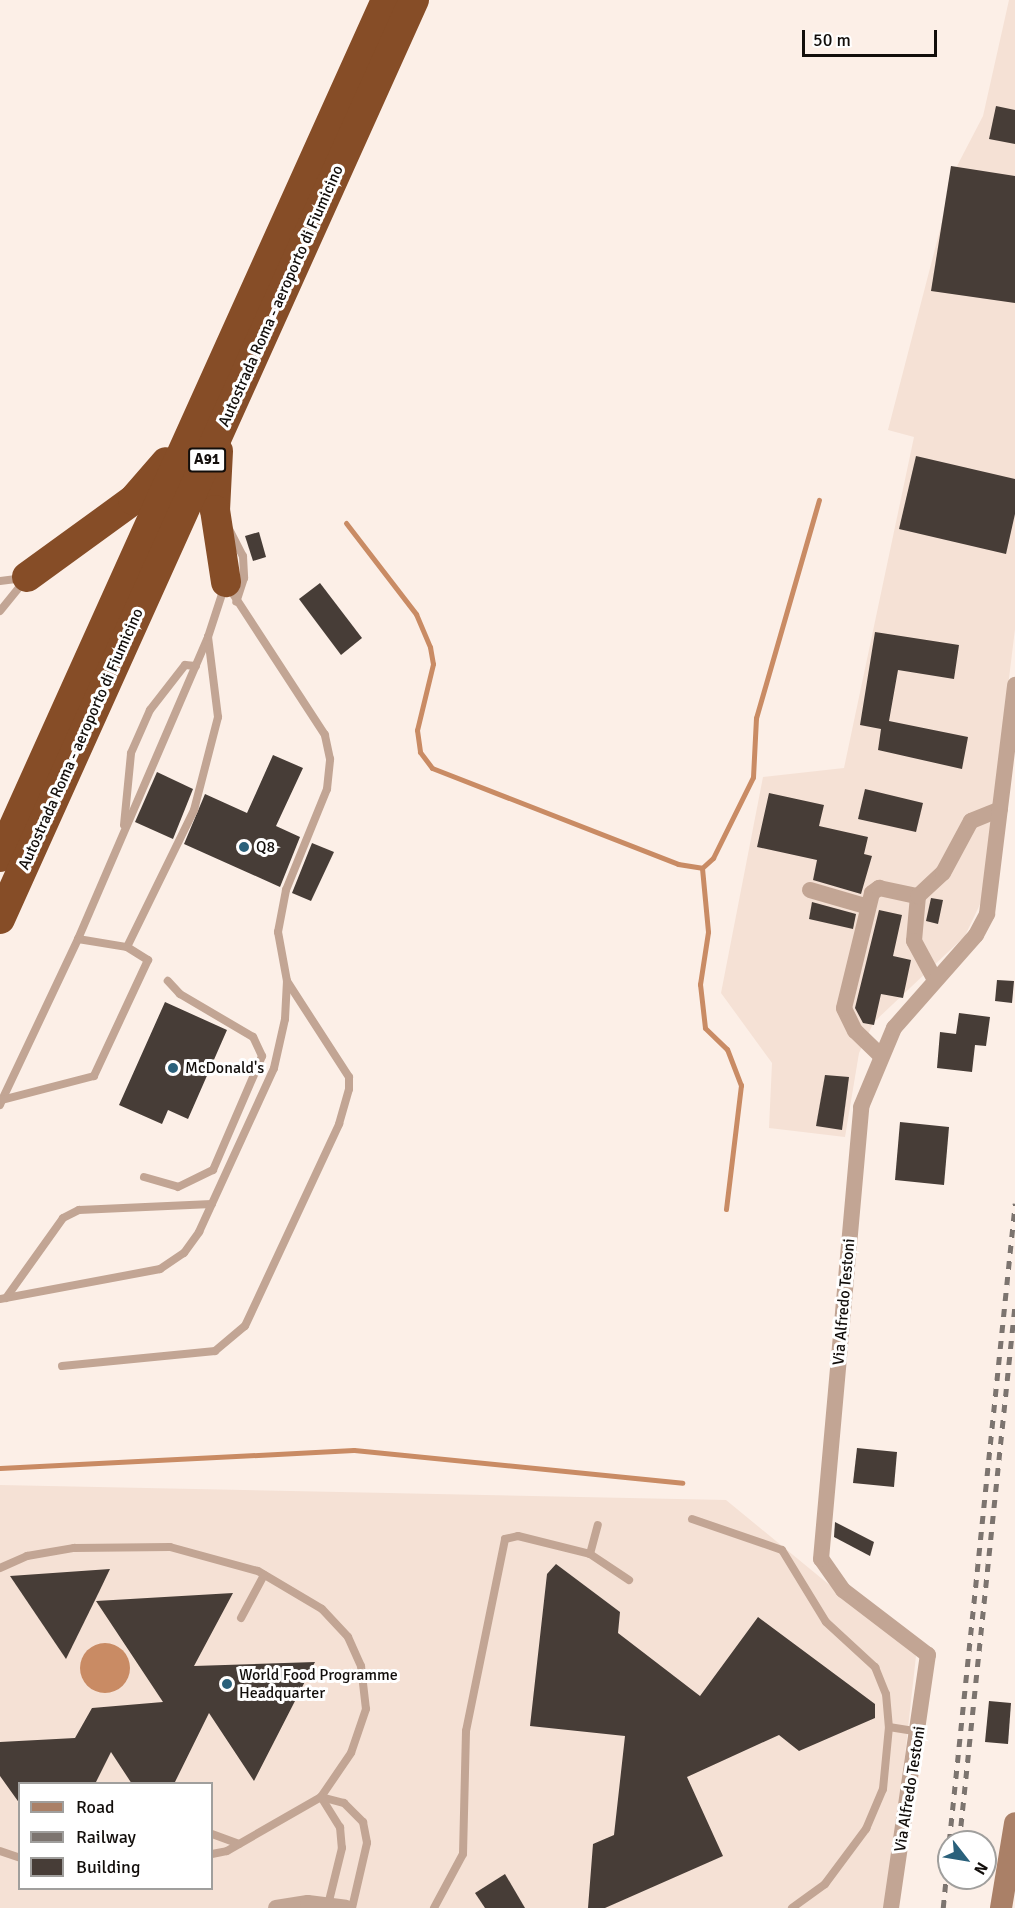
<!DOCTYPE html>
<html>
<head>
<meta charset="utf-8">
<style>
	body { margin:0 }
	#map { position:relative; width:1015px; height:1908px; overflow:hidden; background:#fcefe7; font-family:Signika,sans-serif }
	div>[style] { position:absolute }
	.built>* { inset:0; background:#f5e1d5 }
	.water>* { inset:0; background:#c98b64 }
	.round { border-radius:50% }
	.stream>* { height:5px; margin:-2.5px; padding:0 2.5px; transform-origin:2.5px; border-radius:2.5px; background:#c98b64 }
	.building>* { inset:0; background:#473d37 }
	.service>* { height:8px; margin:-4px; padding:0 4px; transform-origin:4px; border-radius:4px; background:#c2a594 }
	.minor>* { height:16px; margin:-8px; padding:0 8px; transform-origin:8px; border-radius:8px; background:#c2a594 }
	.secondary>* { height:22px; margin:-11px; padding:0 11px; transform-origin:11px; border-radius:11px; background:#aa8067 }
	.motorway>* { height:30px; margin:-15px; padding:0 15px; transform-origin:15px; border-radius:15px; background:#864d27 }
	.rail>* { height:4.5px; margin-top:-2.25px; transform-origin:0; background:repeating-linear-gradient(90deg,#7c746f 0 8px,transparent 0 16px) }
	.dots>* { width:16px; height:16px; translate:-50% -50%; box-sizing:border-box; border:3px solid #fff; border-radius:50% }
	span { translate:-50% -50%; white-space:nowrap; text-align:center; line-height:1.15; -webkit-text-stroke:6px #fff; paint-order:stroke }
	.shield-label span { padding:2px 4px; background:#fff; border:2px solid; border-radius:4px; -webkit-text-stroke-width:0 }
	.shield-label { font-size:15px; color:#120e0b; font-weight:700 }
	.street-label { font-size:16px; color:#120e0b }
	.poi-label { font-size:16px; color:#120e0b }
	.left { translate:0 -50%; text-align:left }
	.legend { position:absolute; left:18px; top:1782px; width:195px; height:108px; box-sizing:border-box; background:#fff; border:2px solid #a09f9d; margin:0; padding:8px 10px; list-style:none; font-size:18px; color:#120e0b }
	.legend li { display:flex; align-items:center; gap:12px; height:30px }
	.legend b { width:30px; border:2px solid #a09f9d }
	.north { position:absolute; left:937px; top:1830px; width:60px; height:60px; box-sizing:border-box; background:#fff; border:2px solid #a09f9d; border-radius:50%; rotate:121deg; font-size:16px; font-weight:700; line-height:24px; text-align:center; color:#120e0b }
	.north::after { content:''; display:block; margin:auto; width:21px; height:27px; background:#2a617b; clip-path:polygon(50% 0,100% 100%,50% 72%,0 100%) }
	.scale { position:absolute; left:802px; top:30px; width:135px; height:27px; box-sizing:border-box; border:3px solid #120e0b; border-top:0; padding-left:8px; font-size:18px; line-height:21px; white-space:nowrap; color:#120e0b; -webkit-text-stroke:4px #fff; paint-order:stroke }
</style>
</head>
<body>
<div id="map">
	<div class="built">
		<i style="clip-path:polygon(1009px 0,1015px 0,1015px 629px,982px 900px,965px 936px,874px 1022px,859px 1053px,845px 1137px,769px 1128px,772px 1063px,721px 993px,763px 777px,844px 768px,914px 437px,888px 430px,956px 168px,983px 116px)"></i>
		<i style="clip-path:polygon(evenodd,0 1485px,726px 1500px,916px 1656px,888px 1908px,0 1908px,0 1485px,20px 1784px,212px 1784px,212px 1888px,20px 1888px,20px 1784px)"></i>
	</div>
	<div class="water">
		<i class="round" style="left:80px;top:1643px;width:50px;height:50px"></i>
	</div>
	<div class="stream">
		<i style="left:346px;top:523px;width:115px;rotate:52.4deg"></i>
		<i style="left:416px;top:614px;width:36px;rotate:67deg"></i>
		<i style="left:430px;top:647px;width:17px;rotate:80deg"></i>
		<i style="left:433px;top:664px;width:68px;rotate:103.6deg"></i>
		<i style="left:417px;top:730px;width:22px;rotate:82deg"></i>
		<i style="left:420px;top:752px;width:20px;rotate:53deg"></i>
		<i style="left:432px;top:768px;width:264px;rotate:21.3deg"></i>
		<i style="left:678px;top:864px;width:24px;rotate:9deg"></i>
		<i style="left:702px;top:868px;width:15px;rotate:-42deg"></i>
		<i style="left:713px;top:858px;width:90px;rotate:-63.7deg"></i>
		<i style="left:753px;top:777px;width:59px;rotate:-87.1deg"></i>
		<i style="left:756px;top:718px;width:227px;rotate:-73.9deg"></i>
		<i style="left:702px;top:868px;width:64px;rotate:84.6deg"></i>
		<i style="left:708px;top:932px;width:53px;rotate:98.7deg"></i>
		<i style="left:700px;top:984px;width:44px;rotate:83.5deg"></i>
		<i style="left:705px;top:1028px;width:30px;rotate:44deg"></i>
		<i style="left:727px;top:1049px;width:39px;rotate:69deg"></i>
		<i style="left:741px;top:1085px;width:125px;rotate:96.9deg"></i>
		<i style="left:0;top:1468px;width:354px;rotate:-2.9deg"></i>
		<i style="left:354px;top:1450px;width:330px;rotate:5.7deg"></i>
	</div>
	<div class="building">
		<i style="clip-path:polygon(996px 106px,1015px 110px,1015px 144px,989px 139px)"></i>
		<i style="clip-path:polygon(951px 166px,1015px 176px,1015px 303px,931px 291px)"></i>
		<i style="clip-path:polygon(916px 456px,1015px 479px,1015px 514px,1006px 554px,899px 529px)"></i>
		<i style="clip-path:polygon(259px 532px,266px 557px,253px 561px,245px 536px)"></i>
		<i style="clip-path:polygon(320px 583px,362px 638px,341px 655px,299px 599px)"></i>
		<i style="clip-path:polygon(875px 632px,959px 645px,954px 679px,898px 670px,889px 721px,968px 737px,962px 769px,878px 750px,881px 729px,860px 725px)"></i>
		<i style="clip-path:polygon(273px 755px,303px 768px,276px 826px,300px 837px,280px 887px,184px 844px,205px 794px,247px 813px)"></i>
		<i style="clip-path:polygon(157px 772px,193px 789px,173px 839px,135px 822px)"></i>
		<i style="clip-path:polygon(865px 789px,923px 803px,916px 832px,858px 819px)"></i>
		<i style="clip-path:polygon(769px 793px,824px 805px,819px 826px,868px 837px,864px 854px,872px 856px,861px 894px,813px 880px,817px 860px,757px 847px)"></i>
		<i style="clip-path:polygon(312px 843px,334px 852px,311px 901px,292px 893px)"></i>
		<i style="clip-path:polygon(931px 898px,943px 900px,938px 924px,926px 921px)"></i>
		<i style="clip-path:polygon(812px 902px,856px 914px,853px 929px,809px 919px)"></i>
		<i style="clip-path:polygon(879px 910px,902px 915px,893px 956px,911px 960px,903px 998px,881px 994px,874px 1025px,863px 1023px,855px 1008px)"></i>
		<i style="clip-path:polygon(997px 980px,1014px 981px,1012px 1003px,995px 1001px)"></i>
		<i style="clip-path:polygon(165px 1002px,227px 1030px,188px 1119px,168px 1110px,162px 1124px,119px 1105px)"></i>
		<i style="clip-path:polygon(959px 1013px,990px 1017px,986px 1046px,975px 1045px,972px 1072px,937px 1068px,940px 1032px,956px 1034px)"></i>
		<i style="clip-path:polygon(825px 1075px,849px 1077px,842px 1130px,816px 1126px)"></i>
		<i style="clip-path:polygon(900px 1122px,949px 1127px,944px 1185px,895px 1180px)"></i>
		<i style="clip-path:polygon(857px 1448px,897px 1452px,894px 1487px,853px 1483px)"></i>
		<i style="clip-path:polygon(835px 1522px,874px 1542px,870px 1556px,834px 1537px)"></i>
		<i style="clip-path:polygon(556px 1564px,620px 1612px,618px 1633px,700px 1696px,758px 1617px,875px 1704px,875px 1718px,799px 1751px,779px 1735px,687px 1777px,723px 1856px,605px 1908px,588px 1908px,593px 1844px,614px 1835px,625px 1736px,530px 1726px,547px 1574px)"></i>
		<i style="clip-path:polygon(110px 1569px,99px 1592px,66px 1659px,10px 1576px)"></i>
		<i style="clip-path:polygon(233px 1593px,194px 1666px,315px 1662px,254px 1781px,209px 1713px,174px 1784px,132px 1784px,111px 1752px,95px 1784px,20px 1784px,20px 1804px,0 1776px,0 1742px,75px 1738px,92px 1708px,163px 1702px,96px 1601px)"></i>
		<i style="clip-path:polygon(989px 1701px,1011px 1703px,1008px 1744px,985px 1742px)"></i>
		<i style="clip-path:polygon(505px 1874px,525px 1908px,485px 1908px,475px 1893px)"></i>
	</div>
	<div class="service">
		<i style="left:228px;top:527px;width:33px;rotate:63deg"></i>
		<i style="left:243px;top:556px;width:22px;rotate:87deg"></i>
		<i style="left:244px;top:578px;width:25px;rotate:108deg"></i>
		<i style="left:0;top:581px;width:24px;rotate:-7deg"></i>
		<i style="left:0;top:611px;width:40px;rotate:-51deg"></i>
		<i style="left:124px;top:825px;width:72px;rotate:-84.4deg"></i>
		<i style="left:131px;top:753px;width:47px;rotate:-66.2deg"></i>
		<i style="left:150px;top:710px;width:57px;rotate:-52.1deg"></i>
		<i style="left:185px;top:665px;width:11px;rotate:5deg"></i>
		<i style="left:78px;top:939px;width:327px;rotate:-66.7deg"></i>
		<i style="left:127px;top:947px;width:153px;rotate:-63.9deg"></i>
		<i style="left:194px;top:810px;width:96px;rotate:-75.5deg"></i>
		<i style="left:218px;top:717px;width:81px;rotate:-97.1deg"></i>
		<i style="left:208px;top:637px;width:52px;rotate:-71.9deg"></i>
		<i style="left:0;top:1105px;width:5px;rotate:-68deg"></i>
		<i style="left:2px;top:1100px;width:178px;rotate:-64.7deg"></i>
		<i style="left:78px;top:939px;width:50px;rotate:9.3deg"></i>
		<i style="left:127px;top:947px;width:25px;rotate:32deg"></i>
		<i style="left:148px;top:960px;width:128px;rotate:115deg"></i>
		<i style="left:94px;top:1076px;width:95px;rotate:165.4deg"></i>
		<i style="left:144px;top:1177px;width:35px;rotate:16deg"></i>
		<i style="left:178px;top:1187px;width:39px;rotate:-26deg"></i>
		<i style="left:213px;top:1170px;width:124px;rotate:-66.7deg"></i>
		<i style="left:262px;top:1056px;width:21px;rotate:-115deg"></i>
		<i style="left:253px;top:1037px;width:85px;rotate:-149.5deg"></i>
		<i style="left:180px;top:994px;width:18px;rotate:-133deg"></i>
		<i style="left:6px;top:1298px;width:98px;rotate:-54.5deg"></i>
		<i style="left:63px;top:1218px;width:18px;rotate:-27deg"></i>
		<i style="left:79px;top:1210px;width:133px;rotate:-2.6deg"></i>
		<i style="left:0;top:1299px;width:163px;rotate:-10.6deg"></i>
		<i style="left:160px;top:1269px;width:29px;rotate:-34deg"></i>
		<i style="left:184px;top:1253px;width:26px;rotate:-54deg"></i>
		<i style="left:199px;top:1232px;width:180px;rotate:-65.4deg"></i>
		<i style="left:274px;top:1068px;width:50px;rotate:-77.3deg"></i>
		<i style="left:285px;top:1019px;width:38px;rotate:-87deg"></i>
		<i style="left:287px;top:981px;width:50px;rotate:-100.4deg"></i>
		<i style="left:278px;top:932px;width:43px;rotate:-79.2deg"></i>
		<i style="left:286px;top:890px;width:109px;rotate:-67.9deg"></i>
		<i style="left:327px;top:789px;width:30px;rotate:-84deg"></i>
		<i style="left:330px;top:759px;width:25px;rotate:-102deg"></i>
		<i style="left:325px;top:735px;width:178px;rotate:-123.1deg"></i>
		<i style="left:62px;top:1366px;width:154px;rotate:-5.6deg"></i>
		<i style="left:215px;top:1351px;width:39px;rotate:-40deg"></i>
		<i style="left:245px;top:1326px;width:223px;rotate:-65deg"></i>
		<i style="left:339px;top:1124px;width:36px;rotate:-74deg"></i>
		<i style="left:349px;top:1089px;width:12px;rotate:-90deg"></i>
		<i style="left:349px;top:1077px;width:114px;rotate:-122.9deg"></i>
		<i style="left:692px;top:1519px;width:95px;rotate:19deg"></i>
		<i style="left:782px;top:1550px;width:84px;rotate:58.6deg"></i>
		<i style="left:826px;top:1622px;width:67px;rotate:42.6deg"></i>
		<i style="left:875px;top:1667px;width:29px;rotate:68deg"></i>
		<i style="left:886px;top:1694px;width:33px;rotate:85deg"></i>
		<i style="left:889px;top:1727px;width:30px;rotate:9deg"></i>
		<i style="left:590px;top:1554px;width:30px;rotate:-75deg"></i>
		<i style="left:0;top:1568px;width:30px;rotate:-24deg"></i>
		<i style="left:27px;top:1556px;width:48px;rotate:-9.7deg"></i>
		<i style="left:74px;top:1548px;width:96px;rotate:-0.6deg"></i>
		<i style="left:170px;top:1547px;width:91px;rotate:15.3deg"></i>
		<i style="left:258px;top:1571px;width:74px;rotate:30.7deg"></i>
		<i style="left:322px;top:1609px;width:38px;rotate:47deg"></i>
		<i style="left:348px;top:1637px;width:32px;rotate:66deg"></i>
		<i style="left:361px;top:1666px;width:43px;rotate:83.4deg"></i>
		<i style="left:366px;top:1709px;width:46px;rotate:108.8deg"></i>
		<i style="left:351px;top:1753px;width:53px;rotate:124.3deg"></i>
		<i style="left:321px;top:1797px;width:24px;rotate:15deg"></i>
		<i style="left:344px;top:1803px;width:27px;rotate:45deg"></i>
		<i style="left:363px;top:1822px;width:21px;rotate:79deg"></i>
		<i style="left:367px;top:1843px;width:67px;rotate:103deg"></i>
		<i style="left:241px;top:1618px;width:49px;rotate:-61.9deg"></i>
		<i style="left:212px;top:1834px;width:29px;rotate:20deg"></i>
		<i style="left:0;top:1851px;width:21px;rotate:19deg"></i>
		<i style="left:212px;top:1854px;width:15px;rotate:-11deg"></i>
		<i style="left:227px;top:1851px;width:108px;rotate:-29.9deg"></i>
		<i style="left:321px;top:1797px;width:36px;rotate:58deg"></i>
		<i style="left:340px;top:1827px;width:21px;rotate:85deg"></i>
		<i style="left:342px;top:1848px;width:59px;rotate:103.8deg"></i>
		<i style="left:434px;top:1908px;width:61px;rotate:-61.8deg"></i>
		<i style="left:463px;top:1854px;width:123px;rotate:-88.6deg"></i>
		<i style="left:466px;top:1731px;width:196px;rotate:-78.5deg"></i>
		<i style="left:505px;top:1539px;width:13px;rotate:-13deg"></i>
		<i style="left:518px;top:1536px;width:74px;rotate:14deg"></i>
		<i style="left:590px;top:1554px;width:47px;rotate:33.7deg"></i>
		<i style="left:792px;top:1908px;width:41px;rotate:-36deg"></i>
		<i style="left:825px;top:1884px;width:69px;rotate:-53.3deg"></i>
		<i style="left:866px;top:1829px;width:43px;rotate:-67deg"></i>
		<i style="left:883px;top:1789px;width:62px;rotate:-84.5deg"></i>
	</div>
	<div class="minor">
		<i style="left:810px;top:890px;width:57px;rotate:16.2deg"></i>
		<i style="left:918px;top:896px;width:45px;rotate:95.1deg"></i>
		<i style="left:914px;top:941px;width:42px;rotate:61.6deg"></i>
		<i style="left:879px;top:1054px;width:33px;rotate:-136deg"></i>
		<i style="left:855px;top:1031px;width:25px;rotate:-116deg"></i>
		<i style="left:844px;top:1008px;width:118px;rotate:-76.3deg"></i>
		<i style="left:872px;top:893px;width:9px;rotate:-36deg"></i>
		<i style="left:879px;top:888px;width:40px;rotate:12deg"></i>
		<i style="left:918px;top:896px;width:34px;rotate:-43deg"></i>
		<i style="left:943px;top:873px;width:59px;rotate:-61.7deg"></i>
		<i style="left:971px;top:821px;width:31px;rotate:-22deg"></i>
		<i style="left:276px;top:1908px;width:32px;rotate:-9deg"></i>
		<i style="left:308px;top:1903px;width:38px;rotate:7deg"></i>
		<i style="left:891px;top:1908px;width:256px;rotate:-81.7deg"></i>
		<i style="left:928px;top:1655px;width:107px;rotate:-142.6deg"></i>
		<i style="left:843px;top:1590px;width:38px;rotate:-125deg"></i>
		<i style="left:821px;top:1559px;width:454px;rotate:-84.9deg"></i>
		<i style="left:861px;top:1107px;width:86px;rotate:-67.3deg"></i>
		<i style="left:894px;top:1028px;width:124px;rotate:-48.6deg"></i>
		<i style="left:976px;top:935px;width:24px;rotate:-62deg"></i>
		<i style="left:987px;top:914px;width:231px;rotate:-83deg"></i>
	</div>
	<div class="secondary">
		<i style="left:1001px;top:1908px;width:86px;rotate:-80.6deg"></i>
	</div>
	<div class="motorway">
		<i style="left:218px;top:451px;width:59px;rotate:92.9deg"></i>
		<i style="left:215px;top:510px;width:73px;rotate:81.3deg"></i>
		<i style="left:27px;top:577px;width:131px;rotate:-36deg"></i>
		<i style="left:133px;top:500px;width:50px;rotate:-49deg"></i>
		<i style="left:0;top:857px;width:940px;rotate:-65.75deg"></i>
		<i style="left:0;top:919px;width:1008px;rotate:-65.75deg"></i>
	</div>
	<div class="rail">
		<i style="left:949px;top:1842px;width:642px;rotate:-84.1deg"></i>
		<i style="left:959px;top:1842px;width:542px;rotate:-84.07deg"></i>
		<i style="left:943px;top:1908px;width:61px;rotate:-84.4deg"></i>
	</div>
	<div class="dots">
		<i style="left:244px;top:847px;background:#2a617b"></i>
		<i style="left:173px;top:1068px;background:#2a617b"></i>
		<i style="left:227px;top:1684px;background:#2a617b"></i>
	</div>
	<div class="shield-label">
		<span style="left:207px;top:460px">A91</span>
	</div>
	<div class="street-label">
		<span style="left:281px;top:296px;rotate:-66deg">Autostrada Roma - aeroporto di Fiumicino</span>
		<span style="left:81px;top:739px;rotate:-66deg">Autostrada Roma - aeroporto di Fiumicino</span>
		<span style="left:844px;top:1302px;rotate:-85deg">Via Alfredo Testoni</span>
		<span style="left:910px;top:1789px;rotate:-81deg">Via Alfredo Testoni</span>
	</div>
	<div class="poi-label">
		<span class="left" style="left:256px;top:847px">Q8</span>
		<span class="left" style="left:185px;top:1068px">McDonald's</span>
		<span class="left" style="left:239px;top:1684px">World Food Programme<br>Headquarter</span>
	</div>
	<ul class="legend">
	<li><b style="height:8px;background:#aa8067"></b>Road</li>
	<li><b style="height:8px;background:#7c746f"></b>Railway</li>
	<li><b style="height:16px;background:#473d37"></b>Building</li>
	</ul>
	<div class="north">N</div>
	<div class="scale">50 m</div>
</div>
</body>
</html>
